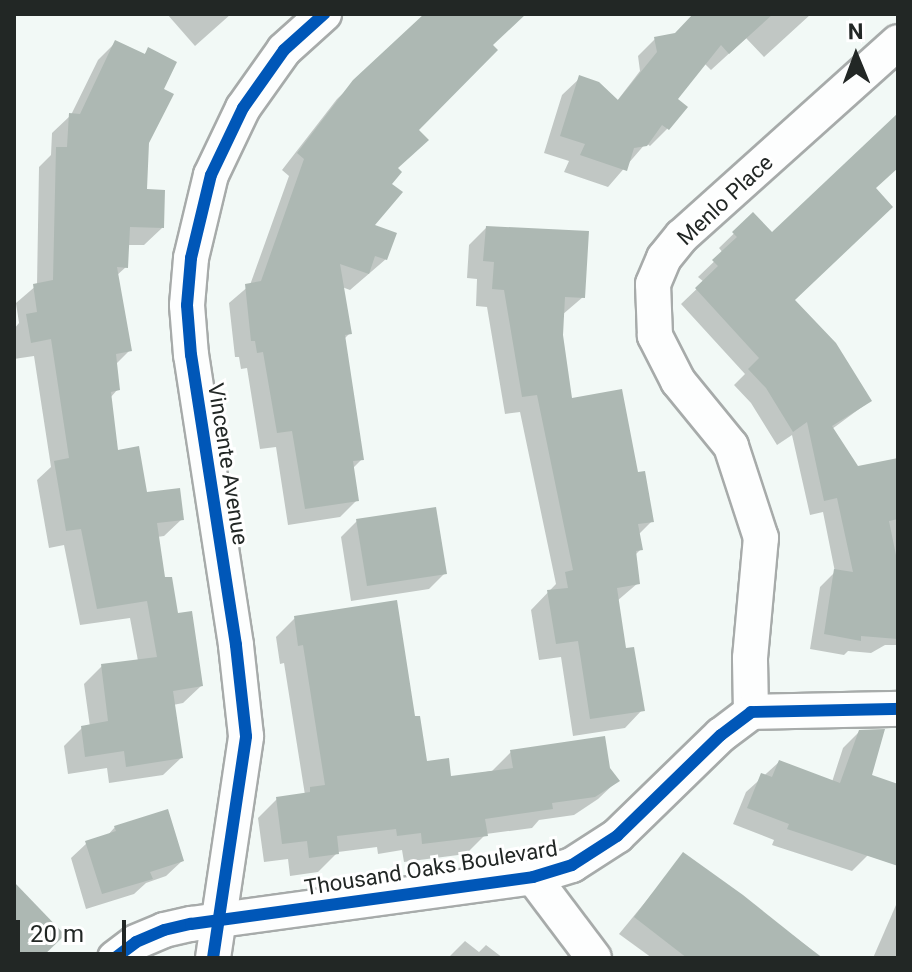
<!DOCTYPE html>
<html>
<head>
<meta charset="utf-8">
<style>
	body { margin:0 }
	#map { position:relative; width:912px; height:972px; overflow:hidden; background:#f2f9f6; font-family:Roboto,sans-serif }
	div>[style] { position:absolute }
	.shadow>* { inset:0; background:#0003 }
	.building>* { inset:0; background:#adb8b3 }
	.roads { filter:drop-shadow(2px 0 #a7abaa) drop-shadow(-2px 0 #a7abaa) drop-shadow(0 2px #a7abaa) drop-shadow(0 -2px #a7abaa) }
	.street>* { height:34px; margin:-17px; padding:0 17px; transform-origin:17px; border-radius:17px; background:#fdfefe }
	.cycleway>* { height:12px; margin:-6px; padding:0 6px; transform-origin:6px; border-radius:6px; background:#0057b8 }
	span { translate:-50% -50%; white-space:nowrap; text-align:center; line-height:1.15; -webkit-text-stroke:6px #fff; paint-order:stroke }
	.street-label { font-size:22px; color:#222725 }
	.frame { position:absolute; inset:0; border:16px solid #222725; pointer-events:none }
	.north { position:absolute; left:816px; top:16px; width:80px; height:80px; -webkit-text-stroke:6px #fff; paint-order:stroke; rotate:359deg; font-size:22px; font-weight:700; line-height:32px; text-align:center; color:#222725 }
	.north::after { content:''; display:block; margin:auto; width:28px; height:36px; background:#222725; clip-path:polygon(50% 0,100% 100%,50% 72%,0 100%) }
	.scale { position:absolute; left:16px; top:920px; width:110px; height:36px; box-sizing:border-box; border:4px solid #222725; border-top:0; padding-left:10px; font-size:24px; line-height:28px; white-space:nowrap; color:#222725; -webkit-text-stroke:6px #fff; paint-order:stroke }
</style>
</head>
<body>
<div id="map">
	<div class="shadow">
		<i style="clip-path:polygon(167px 14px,231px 14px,195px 46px)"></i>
		<i style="clip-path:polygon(427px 14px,524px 14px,491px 45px,416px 130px,396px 169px,371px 226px,386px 259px,350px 290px,342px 287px,350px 333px,344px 339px,362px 459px,352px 469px,357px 500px,340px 517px,288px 525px,276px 447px,260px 449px,247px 368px,241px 369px,239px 357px,235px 357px,229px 303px,250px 285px,289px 176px,282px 170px,337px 99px)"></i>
		<i style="clip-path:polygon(690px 14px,811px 14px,764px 57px,746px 38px,711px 70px,704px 63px,675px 100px,667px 129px,650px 146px,646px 143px,608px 187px,564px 172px,569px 161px,544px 153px,562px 95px,580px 78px,617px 101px,640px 71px,638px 56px,655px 39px,676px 35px,694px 19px)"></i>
		<i style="clip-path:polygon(116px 42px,143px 56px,148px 50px,161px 90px,148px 142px,145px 191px,162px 228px,144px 245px,127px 245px,126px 267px,116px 276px,130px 350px,115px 365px,118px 389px,110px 398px,116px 452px,145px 494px,182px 519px,164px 536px,157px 537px,163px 580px,201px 686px,183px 703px,173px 705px,181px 758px,163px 775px,109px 783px,107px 768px,68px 774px,64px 746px,82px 728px,90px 727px,84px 684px,102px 666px,138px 661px,130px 618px,80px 625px,64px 545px,49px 548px,37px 480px,51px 467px,34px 356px,14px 359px,14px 329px,19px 323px,16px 303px,37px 285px,39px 167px,51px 155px,52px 133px,71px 115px,98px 60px)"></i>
		<i style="clip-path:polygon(898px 136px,898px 166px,873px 189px,793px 300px,870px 401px,832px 429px,857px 468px,898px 460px,898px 645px,885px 645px,871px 653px,848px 651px,844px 655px,810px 649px,820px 587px,835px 572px,823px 512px,810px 515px,792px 435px,777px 445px,751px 403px,734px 385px,745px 374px,681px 304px,704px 282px,698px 277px,723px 253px,719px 248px,753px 215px,772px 235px)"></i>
		<i style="clip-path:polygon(486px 228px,583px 297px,562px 315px,561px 335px,570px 401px,636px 475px,652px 521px,638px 535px,641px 549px,634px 556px,638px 583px,617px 601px,624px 651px,642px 710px,625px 728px,573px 736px,561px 657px,539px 660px,531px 610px,556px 584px,520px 412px,505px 414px,487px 307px,476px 306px,477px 279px,467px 278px,469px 245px)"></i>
		<i style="clip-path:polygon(357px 521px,445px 573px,429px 589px,351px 601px,341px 537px)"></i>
		<i style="clip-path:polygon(295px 618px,414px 719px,425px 763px,449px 778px,492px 771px,511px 752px,608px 769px,617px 781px,598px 799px,574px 815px,539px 820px,532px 828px,486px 834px,466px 854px,404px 862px,402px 850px,378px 854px,377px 847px,338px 852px,318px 872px,290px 876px,288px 859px,264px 862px,258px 818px,277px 799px,305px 795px,284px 663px,280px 664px,276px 637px)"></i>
		<i style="clip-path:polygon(859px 732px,869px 776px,868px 855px,852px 871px,772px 845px,774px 840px,733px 824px,746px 792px,779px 762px,832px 782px,843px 748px)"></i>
		<i style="clip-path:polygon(115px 827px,182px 861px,166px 876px,146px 883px,134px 894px,86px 909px,71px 858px,87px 843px,107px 836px)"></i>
		<i style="clip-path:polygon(684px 855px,823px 958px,652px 958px,619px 934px)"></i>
		<i style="clip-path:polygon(898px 903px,898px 958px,873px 958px,896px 905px)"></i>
		<i style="clip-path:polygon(465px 941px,479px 952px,486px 945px,503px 958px,448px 958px)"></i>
	</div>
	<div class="building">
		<i style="clip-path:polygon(424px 14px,526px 14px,493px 45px,498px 50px,419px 130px,429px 140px,398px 168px,402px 172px,392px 184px,403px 192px,375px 225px,397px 233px,387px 260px,375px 256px,369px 274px,340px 264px,352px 334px,345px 335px,364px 460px,353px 461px,359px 501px,305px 509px,292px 431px,277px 433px,263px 352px,257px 353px,255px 341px,251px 341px,245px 284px,261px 281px,304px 159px,297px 153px,353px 80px)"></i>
		<i style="clip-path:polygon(693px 14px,773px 14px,729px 54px,721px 45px,678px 99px,688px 107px,669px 130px,662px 125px,647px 146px,634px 148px,627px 171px,580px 155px,585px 144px,560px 136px,579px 75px,599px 82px,618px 100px,657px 52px,654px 37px,675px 33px)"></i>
		<i style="clip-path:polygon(115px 40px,145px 54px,148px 47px,177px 62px,164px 89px,174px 94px,149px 143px,147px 189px,165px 190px,164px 228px,130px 227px,128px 268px,117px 267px,132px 351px,116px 354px,120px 390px,111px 392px,118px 450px,139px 446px,147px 492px,180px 488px,184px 520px,157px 523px,165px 577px,172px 577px,178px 613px,192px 611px,203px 686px,173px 691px,183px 758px,126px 767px,124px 751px,85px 757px,81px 726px,108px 721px,101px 664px,157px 657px,147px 601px,97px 609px,81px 529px,66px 531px,54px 461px,69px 458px,51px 339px,31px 343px,26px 314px,37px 312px,33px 284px,53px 280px,56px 147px,67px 147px,69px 113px,80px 114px)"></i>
		<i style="clip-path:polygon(898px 113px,898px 168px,876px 188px,893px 207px,795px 300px,836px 343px,872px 401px,832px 426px,858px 466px,898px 458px,898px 519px,889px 521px,898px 565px,898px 639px,861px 636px,861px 641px,824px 634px,834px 569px,853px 572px,837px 498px,824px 501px,807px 422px,793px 432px,766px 388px,748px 369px,759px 358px,695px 288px,718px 266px,712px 260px,737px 237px,732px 232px,753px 212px,772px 232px)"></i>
		<i style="clip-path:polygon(486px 226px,589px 231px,585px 298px,565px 297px,563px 335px,572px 398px,622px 389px,638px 472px,645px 471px,654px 522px,638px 524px,643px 550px,636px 551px,640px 584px,617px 588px,626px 648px,634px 647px,645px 711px,590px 719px,578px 641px,556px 644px,547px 590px,568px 588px,565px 572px,573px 570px,537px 395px,522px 397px,504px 290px,492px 289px,494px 262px,483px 261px)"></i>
		<i style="clip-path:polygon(436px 507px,447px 574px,367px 586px,356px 519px)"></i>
		<i style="clip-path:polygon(397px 600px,415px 716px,420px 716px,427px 761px,449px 758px,451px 776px,513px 768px,510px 750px,605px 736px,610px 768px,620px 781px,595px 797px,552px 803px,553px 809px,485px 819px,488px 836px,422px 844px,421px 833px,397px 836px,396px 829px,337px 836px,339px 854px,309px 858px,307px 841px,282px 844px,276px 797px,310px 792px,310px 787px,325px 785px,303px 645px,298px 646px,294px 616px)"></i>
		<i style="clip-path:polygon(885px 729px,872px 775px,898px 784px,898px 866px,787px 829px,789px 824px,747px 808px,761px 773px,772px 777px,779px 760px,840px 783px,859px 730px)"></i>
		<i style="clip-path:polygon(168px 809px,184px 861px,150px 872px,153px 879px,102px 894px,85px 841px,116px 831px,114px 826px)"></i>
		<i style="clip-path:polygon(683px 852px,743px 895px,822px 958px,687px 958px,634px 917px)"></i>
		<i style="clip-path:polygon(14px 882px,65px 935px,41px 958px,14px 958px)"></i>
	</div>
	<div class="roads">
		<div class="street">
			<i style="left:751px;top:712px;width:54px;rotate:-91.1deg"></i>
			<i style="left:750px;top:658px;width:121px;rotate:-84.8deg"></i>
			<i style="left:761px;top:538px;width:97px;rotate:-108.1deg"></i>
			<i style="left:731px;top:446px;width:84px;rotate:-129.2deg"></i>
			<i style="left:678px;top:381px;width:51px;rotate:-117.1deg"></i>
			<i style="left:655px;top:336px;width:52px;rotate:-92.2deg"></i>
			<i style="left:653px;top:284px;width:28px;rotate:-67deg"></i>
			<i style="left:664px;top:258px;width:28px;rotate:-51deg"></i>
			<i style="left:682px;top:236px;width:290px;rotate:-41.9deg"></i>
			<i style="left:533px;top:877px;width:101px;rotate:53deg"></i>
			<i style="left:115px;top:958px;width:26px;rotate:-37deg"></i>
			<i style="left:136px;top:942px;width:30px;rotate:-23deg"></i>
			<i style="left:164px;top:930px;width:28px;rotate:-13deg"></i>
			<i style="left:191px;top:924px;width:345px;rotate:-7.8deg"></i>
			<i style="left:533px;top:877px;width:41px;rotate:-17.1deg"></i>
			<i style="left:572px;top:865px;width:54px;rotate:-32.8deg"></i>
			<i style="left:617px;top:836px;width:145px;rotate:-44.2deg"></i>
			<i style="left:721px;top:735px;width:38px;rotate:-37deg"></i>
			<i style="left:751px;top:712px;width:147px;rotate:-1.2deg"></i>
			<i style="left:213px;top:958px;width:224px;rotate:-81.5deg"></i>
			<i style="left:246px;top:736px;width:92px;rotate:-96.3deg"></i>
			<i style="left:236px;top:645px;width:293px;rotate:-98.8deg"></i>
			<i style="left:191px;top:355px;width:50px;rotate:-94.6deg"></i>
			<i style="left:187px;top:305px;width:47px;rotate:-85.1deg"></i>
			<i style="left:191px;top:258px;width:85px;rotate:-76.5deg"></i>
			<i style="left:211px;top:175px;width:74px;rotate:-64.5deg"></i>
			<i style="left:243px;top:108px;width:71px;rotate:-54.7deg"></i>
			<i style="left:284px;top:50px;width:54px;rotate:-42deg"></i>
		</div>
	</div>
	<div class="cycleway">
		<i style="left:115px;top:958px;width:26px;rotate:-37deg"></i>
		<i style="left:136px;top:942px;width:30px;rotate:-23deg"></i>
		<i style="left:164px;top:930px;width:28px;rotate:-13deg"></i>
		<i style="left:191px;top:924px;width:345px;rotate:-7.8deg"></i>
		<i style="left:533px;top:877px;width:41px;rotate:-17.1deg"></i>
		<i style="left:572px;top:865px;width:54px;rotate:-32.8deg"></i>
		<i style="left:617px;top:836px;width:145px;rotate:-44.2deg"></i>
		<i style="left:721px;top:735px;width:38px;rotate:-37deg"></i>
		<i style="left:751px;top:712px;width:147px;rotate:-1.2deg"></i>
		<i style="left:213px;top:958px;width:224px;rotate:-81.5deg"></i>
		<i style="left:246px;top:736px;width:92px;rotate:-96.3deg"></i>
		<i style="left:236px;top:645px;width:293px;rotate:-98.8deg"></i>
		<i style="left:191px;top:355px;width:50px;rotate:-94.6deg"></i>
		<i style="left:187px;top:305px;width:47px;rotate:-85.1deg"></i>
		<i style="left:191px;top:258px;width:85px;rotate:-76.5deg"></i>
		<i style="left:211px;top:175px;width:74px;rotate:-64.5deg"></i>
		<i style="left:243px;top:108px;width:71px;rotate:-54.7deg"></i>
		<i style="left:284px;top:50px;width:54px;rotate:-42deg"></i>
	</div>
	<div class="street-label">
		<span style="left:725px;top:200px;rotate:-43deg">Menlo Place</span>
		<span style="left:228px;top:464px;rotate:81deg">Vincente Avenue</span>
		<span style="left:431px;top:868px;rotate:-9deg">Thousand Oaks Boulevard</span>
	</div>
	<div class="frame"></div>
	<div class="north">N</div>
	<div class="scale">20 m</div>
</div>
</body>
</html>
